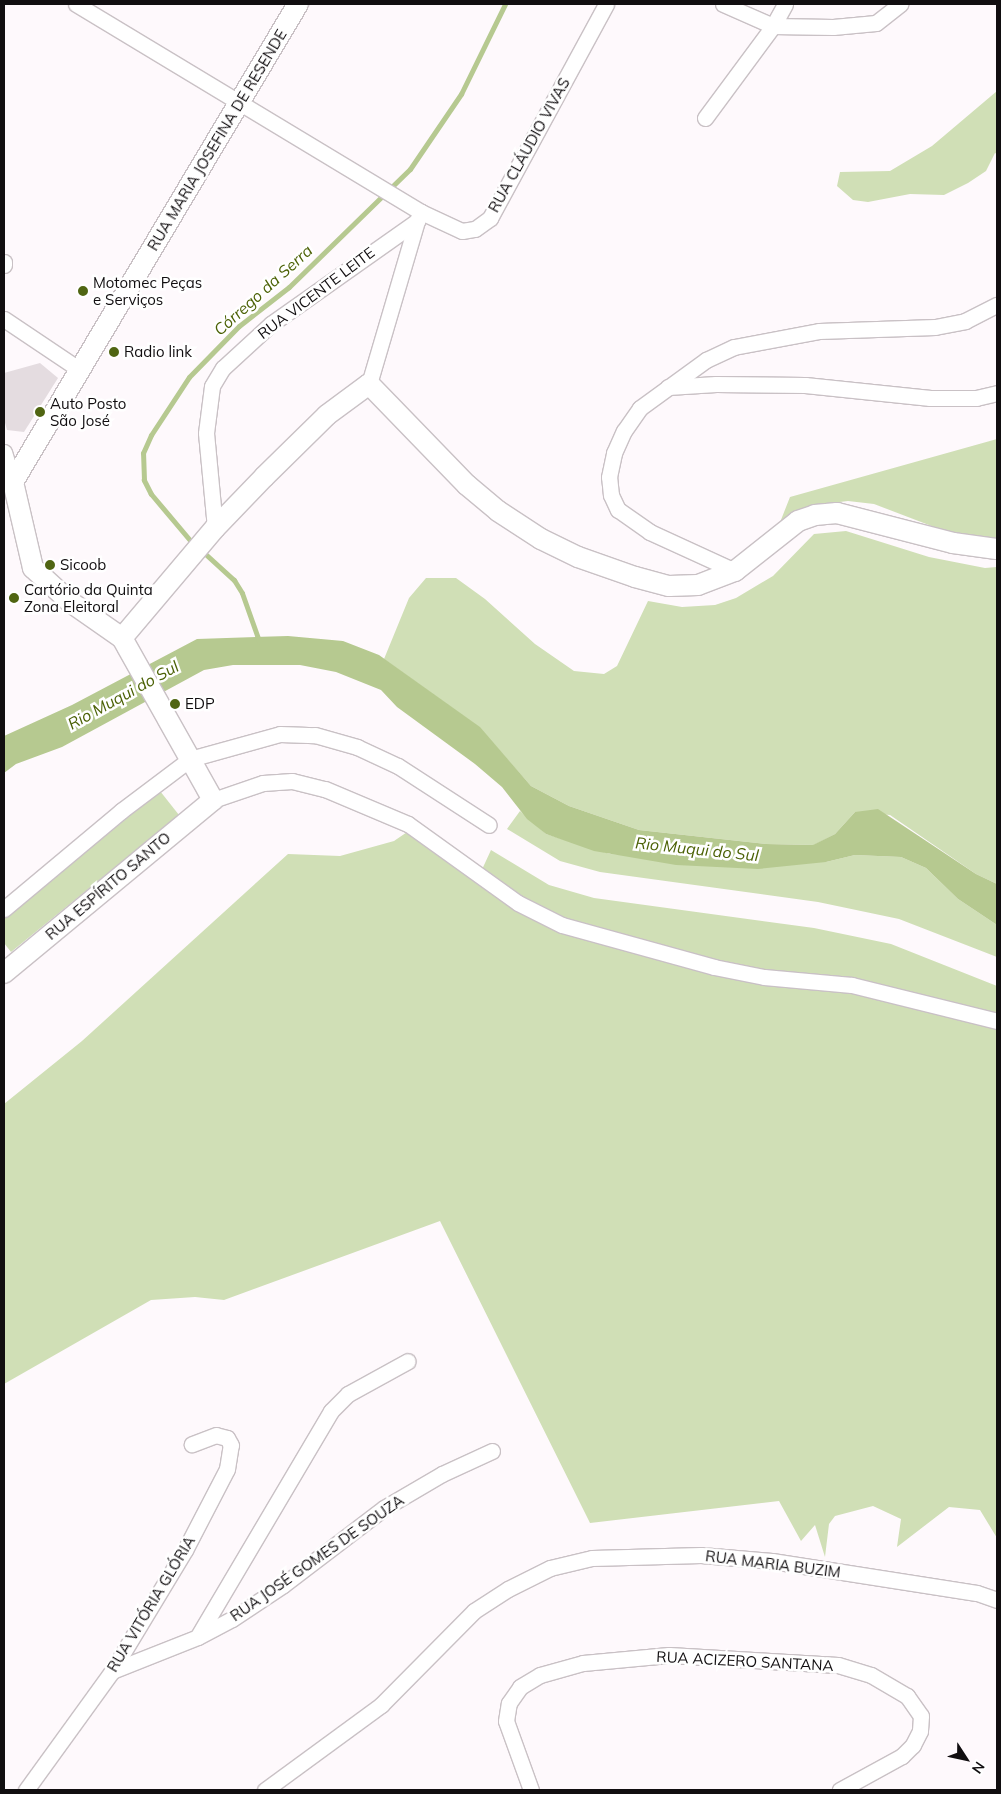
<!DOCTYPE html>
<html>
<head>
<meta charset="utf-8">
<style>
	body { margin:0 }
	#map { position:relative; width:1001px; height:1794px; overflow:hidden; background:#fef9fc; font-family:Mulish,sans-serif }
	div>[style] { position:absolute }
	.green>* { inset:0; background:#d0dfb6 }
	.water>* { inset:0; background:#b6c990 }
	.stream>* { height:5px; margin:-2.5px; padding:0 2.5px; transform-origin:2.5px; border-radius:2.5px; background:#b6c990 }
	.building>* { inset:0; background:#e4dce0 }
	.roads { filter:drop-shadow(1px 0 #c9c1c5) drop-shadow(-1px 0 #c9c1c5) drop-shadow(0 1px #c9c1c5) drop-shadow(0 -1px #c9c1c5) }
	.minor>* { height:15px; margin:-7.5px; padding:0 7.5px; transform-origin:7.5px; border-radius:7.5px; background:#fff }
	.secondary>* { height:20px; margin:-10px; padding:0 10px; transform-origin:10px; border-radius:10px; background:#fff }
	.dots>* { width:14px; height:14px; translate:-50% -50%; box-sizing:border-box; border:2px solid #fff; border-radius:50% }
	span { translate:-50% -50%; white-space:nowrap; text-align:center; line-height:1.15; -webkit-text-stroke:5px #fff; paint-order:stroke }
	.street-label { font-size:15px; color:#110e10 }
	.poi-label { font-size:15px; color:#110e10 }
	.left { translate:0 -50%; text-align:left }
	.water-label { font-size:16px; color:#4b6105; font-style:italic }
	.frame { position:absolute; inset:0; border:5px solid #110e10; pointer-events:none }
	.north { position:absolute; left:941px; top:1734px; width:50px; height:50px; -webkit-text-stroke:4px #fff; paint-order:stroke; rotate:125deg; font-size:14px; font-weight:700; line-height:20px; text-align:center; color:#110e10 }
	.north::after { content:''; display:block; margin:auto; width:18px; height:22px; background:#110e10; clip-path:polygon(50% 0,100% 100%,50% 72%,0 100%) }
</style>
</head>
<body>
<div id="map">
	<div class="green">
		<i style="clip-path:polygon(997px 91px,997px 154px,995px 153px,986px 171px,968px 183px,944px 195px,910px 194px,868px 202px,853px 200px,837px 186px,840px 172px,890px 171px,932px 146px)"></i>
		<i style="clip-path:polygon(997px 439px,997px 540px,942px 530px,874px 504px,848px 501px,823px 504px,777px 530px,790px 497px)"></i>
		<i style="clip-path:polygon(846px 531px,929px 557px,985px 568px,997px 567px,997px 884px,976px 874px,890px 815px,855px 812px,835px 834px,814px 845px,766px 844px,639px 830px,569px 806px,531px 786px,479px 727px,384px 659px,409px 598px,426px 578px,456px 578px,485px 599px,535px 644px,574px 671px,604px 674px,617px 666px,648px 601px,682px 607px,715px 605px,736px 598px,773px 576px,814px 534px)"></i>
		<i style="clip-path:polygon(160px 791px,179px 815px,11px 952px,4px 943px,4px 919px)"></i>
		<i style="clip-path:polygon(520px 811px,546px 834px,610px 854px,826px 862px,855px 855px,901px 857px,926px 868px,958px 899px,997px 925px,997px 957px,899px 919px,818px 902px,600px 872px,560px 861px,507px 829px)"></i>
		<i style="clip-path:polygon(416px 826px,479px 876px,491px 850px,549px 885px,594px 898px,814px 928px,891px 944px,997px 986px,997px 1538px,980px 1510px,949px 1507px,897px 1547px,901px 1519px,873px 1506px,835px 1516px,829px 1524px,825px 1557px,815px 1525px,801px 1541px,779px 1501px,590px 1523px,440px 1221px,224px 1300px,195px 1297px,151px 1300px,4px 1384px,4px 1104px,82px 1041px,288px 854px,340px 856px,394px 841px)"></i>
	</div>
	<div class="water">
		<i style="clip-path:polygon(288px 636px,343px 641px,379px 655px,480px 727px,531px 786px,569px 806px,639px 830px,766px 844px,813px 845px,835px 834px,855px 812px,878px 809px,976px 874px,997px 884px,997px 925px,958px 899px,926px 868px,901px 857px,855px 855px,826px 862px,758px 869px,676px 865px,594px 851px,546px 834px,527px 819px,502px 787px,475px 764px,397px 707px,381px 690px,336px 672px,300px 665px,233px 665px,204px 670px,62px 747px,16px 764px,4px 773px,4px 736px,72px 705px,197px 639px)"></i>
	</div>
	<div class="stream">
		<i style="left:194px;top:545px;width:67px;rotate:-130.1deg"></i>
		<i style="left:151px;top:494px;width:16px;rotate:-117deg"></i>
		<i style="left:144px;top:480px;width:27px;rotate:-92deg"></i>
		<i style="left:143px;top:453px;width:20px;rotate:-66deg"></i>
		<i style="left:151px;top:435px;width:69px;rotate:-56.8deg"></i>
		<i style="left:189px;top:377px;width:71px;rotate:-45.6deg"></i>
		<i style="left:239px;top:326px;width:63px;rotate:-38deg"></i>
		<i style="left:289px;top:287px;width:169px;rotate:-44.3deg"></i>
		<i style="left:410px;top:169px;width:91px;rotate:-55.8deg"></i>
		<i style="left:461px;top:94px;width:100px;rotate:-63.9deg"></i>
		<i style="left:201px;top:550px;width:45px;rotate:42.3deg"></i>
		<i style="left:234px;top:580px;width:15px;rotate:58deg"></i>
		<i style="left:242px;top:593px;width:51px;rotate:70.5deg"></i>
	</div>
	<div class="building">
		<i style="clip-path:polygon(40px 363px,58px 378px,24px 432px,7px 430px,4px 419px,4px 373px)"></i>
	</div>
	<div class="roads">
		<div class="minor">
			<i style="left:76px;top:4px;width:403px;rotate:31.1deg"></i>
			<i style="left:421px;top:212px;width:45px;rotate:24.9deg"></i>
			<i style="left:462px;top:231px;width:13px;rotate:-9deg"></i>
			<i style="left:475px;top:229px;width:19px;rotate:-36deg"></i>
			<i style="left:490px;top:218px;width:243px;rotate:-61.5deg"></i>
			<i style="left:723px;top:4px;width:55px;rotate:23.7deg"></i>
			<i style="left:773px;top:26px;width:60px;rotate:1deg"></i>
			<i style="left:833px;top:27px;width:43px;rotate:-5.3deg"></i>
			<i style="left:876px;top:23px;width:31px;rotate:-38deg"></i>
			<i style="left:705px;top:118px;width:114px;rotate:-53.5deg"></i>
			<i style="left:773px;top:26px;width:25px;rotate:-61deg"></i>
			<i style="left:4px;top:262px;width:3px;rotate:90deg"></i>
			<i style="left:4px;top:319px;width:92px;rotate:33.9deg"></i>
			<i style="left:369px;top:384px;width:170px;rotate:-73.6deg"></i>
			<i style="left:668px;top:387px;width:48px;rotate:-3.6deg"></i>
			<i style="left:716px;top:384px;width:89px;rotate:0.6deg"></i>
			<i style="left:805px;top:385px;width:126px;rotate:5.9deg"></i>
			<i style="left:930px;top:398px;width:46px"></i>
			<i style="left:976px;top:398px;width:22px;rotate:-13deg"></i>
			<i style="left:4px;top:452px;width:31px;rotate:73deg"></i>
			<i style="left:215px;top:528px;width:95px;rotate:-95.4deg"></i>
			<i style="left:206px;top:433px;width:47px;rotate:-82.7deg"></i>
			<i style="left:212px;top:386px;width:21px;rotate:-59deg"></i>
			<i style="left:223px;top:368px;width:65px;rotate:-42.5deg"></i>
			<i style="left:271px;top:324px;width:179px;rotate:-35.2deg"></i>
			<i style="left:417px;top:221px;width:10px;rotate:-66deg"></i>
			<i style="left:735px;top:571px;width:94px;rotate:-155.4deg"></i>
			<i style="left:650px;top:532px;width:39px;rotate:-145deg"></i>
			<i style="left:618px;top:510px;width:17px;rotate:-115deg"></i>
			<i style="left:611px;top:495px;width:18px;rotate:-96deg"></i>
			<i style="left:609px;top:477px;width:25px;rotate:-78deg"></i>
			<i style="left:614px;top:453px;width:24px;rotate:-66deg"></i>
			<i style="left:624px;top:431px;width:28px;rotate:-55deg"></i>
			<i style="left:640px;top:408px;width:82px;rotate:-36deg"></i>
			<i style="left:706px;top:360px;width:31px;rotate:-25deg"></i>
			<i style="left:734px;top:347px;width:86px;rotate:-10.7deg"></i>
			<i style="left:819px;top:331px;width:116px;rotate:-2deg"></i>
			<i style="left:935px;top:327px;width:31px;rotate:-11deg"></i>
			<i style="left:965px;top:321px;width:36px;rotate:-27deg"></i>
			<i style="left:213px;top:800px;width:53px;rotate:-18.8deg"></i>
			<i style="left:263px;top:783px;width:29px;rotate:-4deg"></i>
			<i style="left:292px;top:781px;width:34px;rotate:14deg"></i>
			<i style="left:325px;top:789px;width:90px;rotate:22.9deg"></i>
			<i style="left:408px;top:824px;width:135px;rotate:35.7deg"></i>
			<i style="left:518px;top:903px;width:49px;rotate:26.6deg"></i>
			<i style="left:562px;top:925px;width:158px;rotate:15.4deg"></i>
			<i style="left:714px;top:967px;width:51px;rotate:11.3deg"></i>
			<i style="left:764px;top:977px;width:88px;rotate:5.2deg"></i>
			<i style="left:852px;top:985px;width:149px;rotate:13.9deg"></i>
			<i style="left:4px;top:909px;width:153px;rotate:-39.9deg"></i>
			<i style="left:121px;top:811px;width:86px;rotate:-37deg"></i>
			<i style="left:190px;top:759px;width:93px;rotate:-15.5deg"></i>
			<i style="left:280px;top:734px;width:35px;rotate:2deg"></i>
			<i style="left:315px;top:735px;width:44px;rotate:15.9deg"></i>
			<i style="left:357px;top:747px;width:45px;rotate:24.9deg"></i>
			<i style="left:398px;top:766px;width:108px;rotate:33deg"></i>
			<i style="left:198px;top:1636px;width:261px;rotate:-59.4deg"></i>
			<i style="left:331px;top:1411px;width:24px;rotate:-45deg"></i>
			<i style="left:348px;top:1394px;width:68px;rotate:-28.8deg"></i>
			<i style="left:112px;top:1671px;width:92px;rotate:-21.6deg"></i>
			<i style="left:198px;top:1637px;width:38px;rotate:-28deg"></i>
			<i style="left:232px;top:1619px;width:61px;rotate:-33.7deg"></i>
			<i style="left:283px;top:1585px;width:127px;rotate:-37.3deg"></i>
			<i style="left:384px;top:1508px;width:67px;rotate:-30.4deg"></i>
			<i style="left:442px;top:1474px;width:55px;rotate:-24.7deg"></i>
			<i style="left:26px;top:1790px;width:147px;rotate:-54.1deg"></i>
			<i style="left:112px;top:1671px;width:141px;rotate:-58.9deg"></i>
			<i style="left:185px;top:1550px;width:91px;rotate:-62.6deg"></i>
			<i style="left:227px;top:1469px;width:24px;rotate:-81deg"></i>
			<i style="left:231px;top:1445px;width:8px;rotate:-120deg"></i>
			<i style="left:227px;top:1438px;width:11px;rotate:-165deg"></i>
			<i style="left:216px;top:1435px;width:26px;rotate:159deg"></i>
			<i style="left:265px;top:1790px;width:144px;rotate:-36.2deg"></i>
			<i style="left:381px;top:1705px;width:132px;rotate:-45.3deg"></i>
			<i style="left:474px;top:1611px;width:40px;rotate:-32.9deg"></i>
			<i style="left:508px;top:1589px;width:47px;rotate:-26.6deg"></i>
			<i style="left:550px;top:1568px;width:43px;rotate:-13.4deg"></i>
			<i style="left:592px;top:1558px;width:109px;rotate:-1.6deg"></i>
			<i style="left:701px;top:1555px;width:71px;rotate:4.8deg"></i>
			<i style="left:772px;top:1561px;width:207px;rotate:8.9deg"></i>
			<i style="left:977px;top:1593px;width:21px;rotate:19deg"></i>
			<i style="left:531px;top:1790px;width:73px;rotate:-109.9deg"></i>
			<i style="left:506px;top:1721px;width:18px;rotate:-81deg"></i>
			<i style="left:509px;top:1703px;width:19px;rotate:-55deg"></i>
			<i style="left:520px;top:1687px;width:23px;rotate:-31deg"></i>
			<i style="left:540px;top:1675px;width:45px;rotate:-15.6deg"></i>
			<i style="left:583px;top:1663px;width:86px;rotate:-5.3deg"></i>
			<i style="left:669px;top:1655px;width:169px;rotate:3.4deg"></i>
			<i style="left:838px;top:1665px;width:34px;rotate:17deg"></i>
			<i style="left:871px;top:1675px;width:42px;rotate:30.3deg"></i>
			<i style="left:907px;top:1696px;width:24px;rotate:55deg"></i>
			<i style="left:921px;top:1716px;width:15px;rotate:94deg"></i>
			<i style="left:920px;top:1731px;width:16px;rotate:117deg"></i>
			<i style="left:913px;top:1745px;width:16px;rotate:135deg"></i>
			<i style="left:902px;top:1756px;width:71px;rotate:151.3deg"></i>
		</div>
		<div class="secondary">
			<i style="left:122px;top:638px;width:144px;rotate:-49.8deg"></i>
			<i style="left:215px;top:528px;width:71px;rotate:-46.1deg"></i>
			<i style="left:264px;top:477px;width:88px;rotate:-44.5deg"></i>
			<i style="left:327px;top:415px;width:52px;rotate:-36.4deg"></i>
			<i style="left:369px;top:384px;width:141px;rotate:45.9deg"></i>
			<i style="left:467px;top:485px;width:40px;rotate:40deg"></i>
			<i style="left:498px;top:511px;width:51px;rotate:33.1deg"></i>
			<i style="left:541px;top:539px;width:41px;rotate:25.9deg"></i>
			<i style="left:578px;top:557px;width:60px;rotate:19.3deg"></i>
			<i style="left:635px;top:577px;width:35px;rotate:15deg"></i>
			<i style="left:669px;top:586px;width:29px;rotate:-2deg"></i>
			<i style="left:698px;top:585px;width:40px;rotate:-21deg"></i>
			<i style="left:735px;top:571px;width:80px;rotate:-38.4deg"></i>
			<i style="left:798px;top:521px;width:18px;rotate:-19deg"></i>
			<i style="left:815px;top:515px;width:22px;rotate:-5deg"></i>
			<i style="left:837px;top:513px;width:120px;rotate:14.5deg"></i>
			<i style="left:953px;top:543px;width:44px;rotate:7.8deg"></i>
			<i style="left:4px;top:973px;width:271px;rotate:-39.6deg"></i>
			<i style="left:213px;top:800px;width:186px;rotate:-119.3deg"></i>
			<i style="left:122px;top:638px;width:65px;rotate:-145.1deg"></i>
			<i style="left:69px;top:601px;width:49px;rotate:-137.5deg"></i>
			<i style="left:33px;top:568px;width:88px;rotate:-103.1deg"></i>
			<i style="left:13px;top:482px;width:557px;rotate:-59.2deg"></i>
		</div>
	</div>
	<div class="dots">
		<i style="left:83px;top:291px;background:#506512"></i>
		<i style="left:114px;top:352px;background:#506512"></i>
		<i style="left:40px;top:412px;background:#506512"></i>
		<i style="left:50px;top:565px;background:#506512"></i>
		<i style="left:14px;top:598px;background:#506512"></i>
		<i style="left:175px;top:704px;background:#506512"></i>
	</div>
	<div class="street-label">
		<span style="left:217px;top:140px;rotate:-59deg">RUA MARIA JOSEFINA DE RESENDE</span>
		<span style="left:529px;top:145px;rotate:-61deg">RUA CLÁUDIO VIVAS</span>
		<span style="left:316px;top:293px;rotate:-37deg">RUA VICENTE LEITE</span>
		<span style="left:108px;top:886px;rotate:-40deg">RUA ESPÍRITO SANTO</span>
		<span style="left:317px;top:1558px;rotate:-35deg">RUA JOSÉ GOMES DE SOUZA</span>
		<span style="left:773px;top:1564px;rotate:7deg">RUA MARIA BUZIM</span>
		<span style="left:151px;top:1604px;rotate:-59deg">RUA VITÓRIA GLÓRIA</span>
		<span style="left:745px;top:1661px;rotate:3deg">RUA ACIZERO SANTANA</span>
	</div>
	<div class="poi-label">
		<span class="left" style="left:93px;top:291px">Motomec Peças<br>e Serviços</span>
		<span class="left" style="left:124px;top:352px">Radio link</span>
		<span class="left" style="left:50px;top:412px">Auto Posto<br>São José</span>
		<span class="left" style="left:60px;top:565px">Sicoob</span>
		<span class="left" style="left:24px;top:598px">Cartório da Quinta<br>Zona Eleitoral</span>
		<span class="left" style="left:185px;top:704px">EDP</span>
	</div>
	<div class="water-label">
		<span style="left:263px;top:290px;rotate:-42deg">Córrego da Serra</span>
		<span style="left:123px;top:695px;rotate:-29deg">Rio Muqui do Sul</span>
		<span style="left:697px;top:849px;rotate:6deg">Rio Muqui do Sul</span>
	</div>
	<div class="frame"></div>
	<div class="north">N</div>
</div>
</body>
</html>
